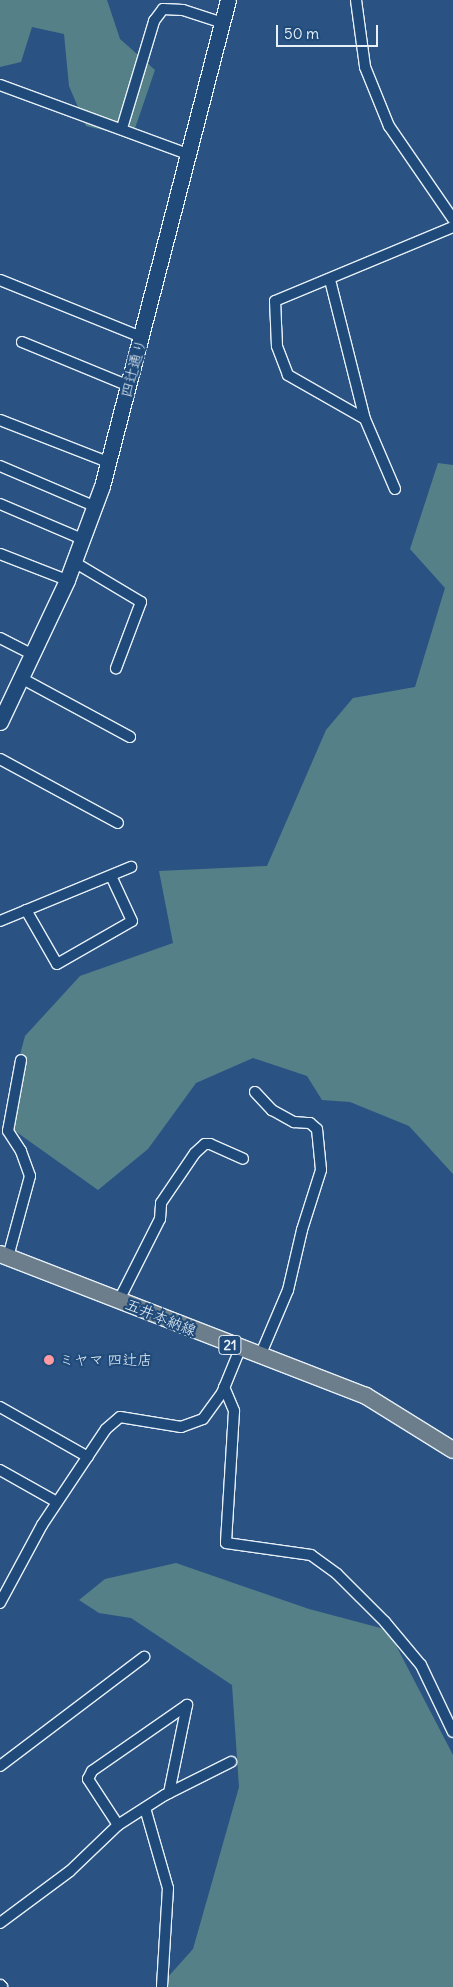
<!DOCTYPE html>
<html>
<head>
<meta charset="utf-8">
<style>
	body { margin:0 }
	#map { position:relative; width:453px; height:1987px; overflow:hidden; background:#2a5383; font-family:Delius,"Klee One",sans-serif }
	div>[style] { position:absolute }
	.green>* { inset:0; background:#558088 }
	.roads { filter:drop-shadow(1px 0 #e8f1f8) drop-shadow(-1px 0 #e8f1f8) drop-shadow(0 1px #e8f1f8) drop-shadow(0 -1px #e8f1f8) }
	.street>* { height:10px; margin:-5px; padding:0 5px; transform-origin:5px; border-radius:5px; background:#1f4a7a }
	.secondary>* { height:15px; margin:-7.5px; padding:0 7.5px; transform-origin:7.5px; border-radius:7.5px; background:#1f4a7a }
	.primary>* { height:16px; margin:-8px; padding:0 8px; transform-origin:8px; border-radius:8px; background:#6c7d8b }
	.dots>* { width:14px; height:14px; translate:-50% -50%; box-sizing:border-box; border:2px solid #1f4a7a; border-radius:50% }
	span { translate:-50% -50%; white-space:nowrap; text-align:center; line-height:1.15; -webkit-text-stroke:4.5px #1f4a7a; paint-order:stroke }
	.shield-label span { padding:1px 4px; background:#1f4a7a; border:1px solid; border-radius:4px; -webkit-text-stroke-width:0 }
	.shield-label { font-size:14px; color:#e8f1f8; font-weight:700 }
	.street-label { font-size:15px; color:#e8f1f8 }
	.poi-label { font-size:15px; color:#e8f1f8 }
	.left { translate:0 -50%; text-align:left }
	.scale { position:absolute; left:276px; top:25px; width:102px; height:22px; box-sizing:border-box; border:2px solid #e8f1f8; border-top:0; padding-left:6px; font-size:15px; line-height:18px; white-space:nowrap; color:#e8f1f8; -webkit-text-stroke:4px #1f4a7a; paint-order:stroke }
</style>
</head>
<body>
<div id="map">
	<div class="green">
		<i style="clip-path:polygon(0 0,107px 0,120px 39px,155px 70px,132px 137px,86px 126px,69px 86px,64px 34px,32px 27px,21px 62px,0 67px)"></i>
		<i style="clip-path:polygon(438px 463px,453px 465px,453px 1174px,409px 1126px,350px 1102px,322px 1100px,307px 1076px,253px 1058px,196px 1083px,148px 1149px,98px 1190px,15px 1131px,10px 1092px,25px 1036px,80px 976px,173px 943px,159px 871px,267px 866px,326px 730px,353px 698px,415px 687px,445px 588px,410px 549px)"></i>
		<i style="clip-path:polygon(176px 1563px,309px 1609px,388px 1630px,453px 1755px,453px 1987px,159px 1987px,193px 1949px,239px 1787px,232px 1685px,131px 1618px,99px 1613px,79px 1600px,105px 1579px)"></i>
	</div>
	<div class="roads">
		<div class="street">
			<i style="left:356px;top:0;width:68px;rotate:82.3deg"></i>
			<i style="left:365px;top:67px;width:64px;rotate:67.9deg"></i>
			<i style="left:389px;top:126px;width:113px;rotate:55.5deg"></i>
			<i style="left:0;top:85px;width:202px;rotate:20.2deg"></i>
			<i style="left:122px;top:128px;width:112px;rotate:-73.3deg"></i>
			<i style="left:154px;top:21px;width:15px;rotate:-53deg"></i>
			<i style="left:163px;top:9px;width:20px;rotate:3deg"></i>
			<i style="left:183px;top:10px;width:42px;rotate:18deg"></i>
			<i style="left:0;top:280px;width:152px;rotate:22deg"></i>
			<i style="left:330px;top:280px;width:143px;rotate:75.9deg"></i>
			<i style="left:22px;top:342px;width:116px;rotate:22.4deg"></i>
			<i style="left:0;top:420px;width:116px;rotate:21.3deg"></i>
			<i style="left:0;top:466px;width:102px;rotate:23.1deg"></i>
			<i style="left:395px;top:489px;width:76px;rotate:-113.2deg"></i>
			<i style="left:365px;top:419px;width:89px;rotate:-150.3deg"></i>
			<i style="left:288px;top:375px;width:31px;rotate:-111deg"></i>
			<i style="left:277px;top:346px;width:45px;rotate:-92.5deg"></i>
			<i style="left:275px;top:301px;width:193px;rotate:-22.6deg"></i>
			<i style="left:0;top:504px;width:89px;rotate:23.1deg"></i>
			<i style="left:0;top:554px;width:72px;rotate:21.2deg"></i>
			<i style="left:74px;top:562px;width:78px;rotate:30.8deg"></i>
			<i style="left:141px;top:602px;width:71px;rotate:110.7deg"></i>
			<i style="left:0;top:638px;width:36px;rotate:27deg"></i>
			<i style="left:21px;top:678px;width:124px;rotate:28.4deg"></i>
			<i style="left:0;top:759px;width:134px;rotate:28.5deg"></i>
			<i style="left:26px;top:910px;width:62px;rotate:60.1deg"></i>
			<i style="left:57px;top:964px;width:86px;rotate:-29.8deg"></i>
			<i style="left:132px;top:921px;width:50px;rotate:-115deg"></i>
			<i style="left:0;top:921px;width:142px;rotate:-22.4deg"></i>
			<i style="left:255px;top:1092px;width:25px;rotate:47deg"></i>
			<i style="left:272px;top:1110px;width:25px;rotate:29deg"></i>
			<i style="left:294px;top:1122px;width:16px;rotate:4deg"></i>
			<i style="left:310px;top:1123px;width:9px;rotate:41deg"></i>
			<i style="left:317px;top:1129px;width:41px;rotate:84.4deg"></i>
			<i style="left:321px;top:1170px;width:63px;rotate:107.6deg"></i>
			<i style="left:302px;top:1230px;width:62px;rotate:103.1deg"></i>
			<i style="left:288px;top:1290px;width:72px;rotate:113deg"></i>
			<i style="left:8px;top:1257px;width:84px;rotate:-74.8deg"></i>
			<i style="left:30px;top:1176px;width:27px;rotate:-110deg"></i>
			<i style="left:21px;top:1151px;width:24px;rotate:-123deg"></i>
			<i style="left:8px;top:1131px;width:72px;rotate:-79.6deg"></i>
			<i style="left:119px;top:1300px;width:91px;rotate:-63.2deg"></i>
			<i style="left:160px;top:1219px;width:16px;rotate:-86deg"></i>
			<i style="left:161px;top:1203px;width:60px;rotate:-55.8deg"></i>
			<i style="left:195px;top:1153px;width:13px;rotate:-42deg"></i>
			<i style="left:205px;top:1144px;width:5px"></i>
			<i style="left:210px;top:1144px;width:36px;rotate:24deg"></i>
			<i style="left:224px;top:1387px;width:26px;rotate:67deg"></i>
			<i style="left:234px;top:1411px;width:132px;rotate:93.5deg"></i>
			<i style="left:226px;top:1543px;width:86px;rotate:8deg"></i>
			<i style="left:311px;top:1555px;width:32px;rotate:36deg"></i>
			<i style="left:337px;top:1574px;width:68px;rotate:45deg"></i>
			<i style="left:385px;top:1622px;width:56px;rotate:50.1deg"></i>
			<i style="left:421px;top:1665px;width:74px;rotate:64.5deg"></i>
			<i style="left:0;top:1407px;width:101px;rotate:29.6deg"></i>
			<i style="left:0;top:1470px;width:65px;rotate:29.3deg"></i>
			<i style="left:0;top:1603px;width:89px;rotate:-61.7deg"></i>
			<i style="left:42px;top:1525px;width:115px;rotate:-56.3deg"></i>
			<i style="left:106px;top:1429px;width:18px;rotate:-41deg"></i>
			<i style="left:120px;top:1417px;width:62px;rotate:9.3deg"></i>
			<i style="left:181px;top:1427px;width:23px;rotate:-20deg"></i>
			<i style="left:203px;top:1419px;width:32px;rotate:-54deg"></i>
			<i style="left:222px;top:1393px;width:48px;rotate:-67.8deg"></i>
			<i style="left:0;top:1766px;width:181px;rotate:-37.1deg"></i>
			<i style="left:145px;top:1808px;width:83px;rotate:74deg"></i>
			<i style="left:168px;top:1888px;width:99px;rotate:93.5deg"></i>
			<i style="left:118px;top:1825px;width:55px;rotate:-123.1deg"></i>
			<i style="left:88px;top:1779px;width:9px;rotate:-63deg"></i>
			<i style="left:92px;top:1771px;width:116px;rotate:-34.8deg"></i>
			<i style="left:187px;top:1705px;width:90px;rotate:101.6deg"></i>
			<i style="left:0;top:1923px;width:87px;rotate:-36.6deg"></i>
			<i style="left:70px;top:1871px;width:66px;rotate:-43.8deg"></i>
			<i style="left:118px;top:1825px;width:56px;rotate:-32.6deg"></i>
			<i style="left:165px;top:1795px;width:74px;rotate:-26.6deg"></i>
			<i style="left:0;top:1985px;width:3px;rotate:45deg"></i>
		</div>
		<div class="secondary">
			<i style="left:0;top:722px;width:157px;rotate:-64.7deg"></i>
			<i style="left:67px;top:580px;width:100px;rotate:-69.6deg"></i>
			<i style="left:102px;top:486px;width:502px;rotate:-75.47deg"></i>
		</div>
		<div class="primary">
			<i style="left:0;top:1254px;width:393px;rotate:21.2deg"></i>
			<i style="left:366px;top:1396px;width:102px;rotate:31.8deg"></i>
		</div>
	</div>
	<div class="dots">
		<i style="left:49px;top:1360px;background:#ff9aa2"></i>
	</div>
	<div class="shield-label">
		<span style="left:230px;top:1345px">21</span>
	</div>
	<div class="street-label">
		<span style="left:133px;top:368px;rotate:-75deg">四辻通り</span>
		<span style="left:161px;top:1317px;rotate:22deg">五井本納線</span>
	</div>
	<div class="poi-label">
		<span class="left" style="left:59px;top:1360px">ミヤマ 四辻店</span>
	</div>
	<div class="scale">50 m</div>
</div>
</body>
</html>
